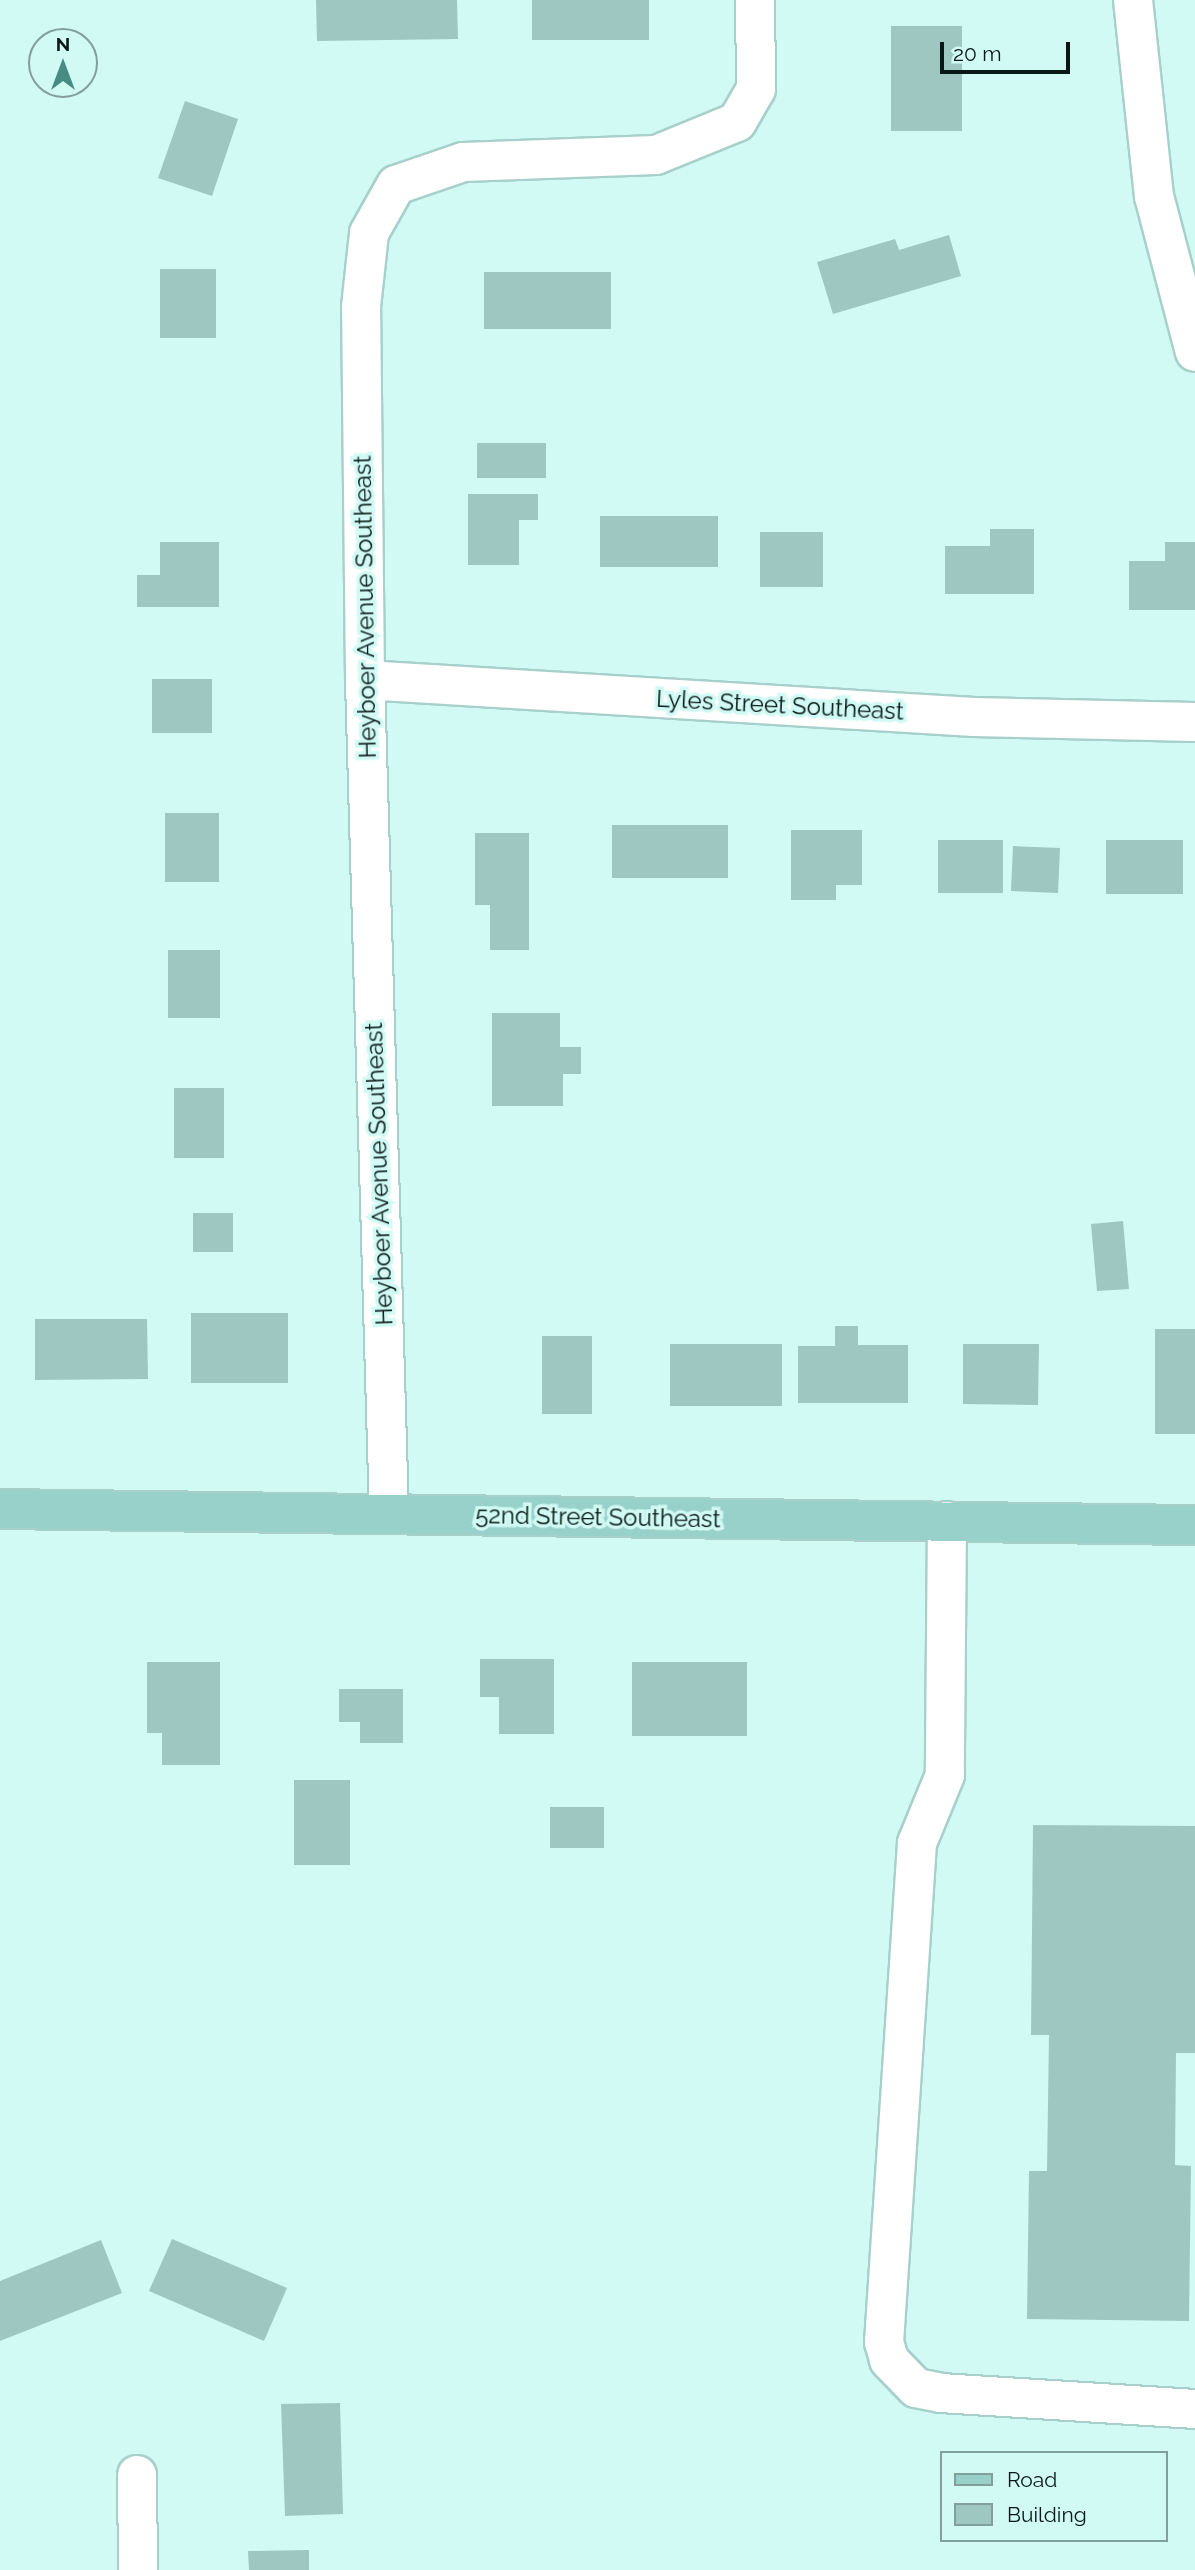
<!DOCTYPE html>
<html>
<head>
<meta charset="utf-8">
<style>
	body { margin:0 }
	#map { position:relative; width:1195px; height:2570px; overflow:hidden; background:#d0faf3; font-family:Raleway,sans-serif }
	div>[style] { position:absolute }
	.building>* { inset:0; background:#9fc7c1 }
	.roads { filter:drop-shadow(2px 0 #a8d0ca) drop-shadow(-2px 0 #a8d0ca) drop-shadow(0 2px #a8d0ca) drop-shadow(0 -2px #a8d0ca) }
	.minor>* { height:38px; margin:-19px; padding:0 19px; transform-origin:19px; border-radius:19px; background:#fff }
	.major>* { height:38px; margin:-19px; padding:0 19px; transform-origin:19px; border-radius:19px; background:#98d1ca }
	span { translate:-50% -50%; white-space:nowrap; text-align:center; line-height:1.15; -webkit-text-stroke:7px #d0faf3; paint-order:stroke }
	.street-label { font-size:24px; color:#091816 }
	.legend { position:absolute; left:940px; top:2451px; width:228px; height:91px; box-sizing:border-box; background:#d0faf3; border:2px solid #80a09b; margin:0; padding:9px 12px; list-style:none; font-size:21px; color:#091816 }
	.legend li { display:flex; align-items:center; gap:14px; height:35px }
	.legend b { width:35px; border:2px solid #80a09b }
	.north { position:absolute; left:28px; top:28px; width:70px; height:70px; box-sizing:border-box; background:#d0faf3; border:2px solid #80a09b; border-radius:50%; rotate:0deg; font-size:19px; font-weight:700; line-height:28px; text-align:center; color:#091816 }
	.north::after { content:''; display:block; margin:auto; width:24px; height:32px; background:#478c83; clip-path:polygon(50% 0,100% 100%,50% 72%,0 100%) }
	.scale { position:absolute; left:940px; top:42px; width:130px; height:32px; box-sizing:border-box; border:4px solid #091816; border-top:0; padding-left:9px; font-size:21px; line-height:24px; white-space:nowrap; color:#091816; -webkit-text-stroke:5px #d0faf3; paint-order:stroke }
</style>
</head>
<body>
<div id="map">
	<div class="building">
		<i style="clip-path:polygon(316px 0,457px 0,458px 39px,317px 41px)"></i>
		<i style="clip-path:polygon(532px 0,649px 0,649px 40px,532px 40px)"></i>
		<i style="clip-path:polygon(891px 26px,962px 26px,962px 131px,891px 131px)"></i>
		<i style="clip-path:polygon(185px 101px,238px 119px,212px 196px,158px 178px)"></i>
		<i style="clip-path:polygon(949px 235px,961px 276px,833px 314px,817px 262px,895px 239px,899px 250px)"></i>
		<i style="clip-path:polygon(160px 269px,216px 269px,216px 338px,160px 338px)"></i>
		<i style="clip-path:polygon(484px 272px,611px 272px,611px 329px,484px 329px)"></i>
		<i style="clip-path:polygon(477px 443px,546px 443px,546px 478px,477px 478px)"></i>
		<i style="clip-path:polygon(468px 494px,538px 494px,538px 520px,519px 520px,519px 565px,468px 565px)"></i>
		<i style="clip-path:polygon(600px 516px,718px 516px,718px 567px,600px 567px)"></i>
		<i style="clip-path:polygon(990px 529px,1034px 529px,1034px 594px,945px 594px,945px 546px,990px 546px)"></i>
		<i style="clip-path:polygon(760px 532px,823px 532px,823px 587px,760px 587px)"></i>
		<i style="clip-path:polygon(160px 542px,219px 542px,219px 607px,137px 607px,137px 575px,160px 575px)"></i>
		<i style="clip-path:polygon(1165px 542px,1195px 542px,1195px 610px,1129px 610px,1129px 561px,1165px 561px)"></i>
		<i style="clip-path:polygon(152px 679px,212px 679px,212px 733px,152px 733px)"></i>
		<i style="clip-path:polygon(165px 813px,219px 813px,219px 882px,165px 882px)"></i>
		<i style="clip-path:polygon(612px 825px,728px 825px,728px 878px,612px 878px)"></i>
		<i style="clip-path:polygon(791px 830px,862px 830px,862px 885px,836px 885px,836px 900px,791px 900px)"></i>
		<i style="clip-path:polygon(475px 833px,529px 833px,529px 950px,490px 950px,490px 905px,475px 905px)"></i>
		<i style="clip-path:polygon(938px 840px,1003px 840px,1003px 893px,938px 893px)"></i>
		<i style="clip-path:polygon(1106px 840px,1183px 840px,1183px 894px,1106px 894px)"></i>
		<i style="clip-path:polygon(1013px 846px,1060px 848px,1058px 893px,1011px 891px)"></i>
		<i style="clip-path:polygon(168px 950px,220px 950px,220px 1018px,168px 1018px)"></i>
		<i style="clip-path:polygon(492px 1013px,560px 1013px,560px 1047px,581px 1047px,581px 1074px,563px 1074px,563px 1106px,492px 1106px)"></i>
		<i style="clip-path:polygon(174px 1088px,224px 1088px,224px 1158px,174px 1158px)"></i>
		<i style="clip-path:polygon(193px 1213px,233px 1213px,233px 1252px,193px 1252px)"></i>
		<i style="clip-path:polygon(1123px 1221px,1129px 1289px,1097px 1291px,1091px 1224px)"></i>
		<i style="clip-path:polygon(191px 1313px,288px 1313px,288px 1383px,191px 1383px)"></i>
		<i style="clip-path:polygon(35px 1319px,147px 1319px,148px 1379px,35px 1380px)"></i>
		<i style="clip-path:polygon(835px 1326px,858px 1326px,858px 1345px,908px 1345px,908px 1403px,798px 1403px,798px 1346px,835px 1346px)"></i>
		<i style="clip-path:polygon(1155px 1329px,1195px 1329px,1195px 1434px,1155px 1434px)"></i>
		<i style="clip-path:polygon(542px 1336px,592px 1336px,592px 1414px,542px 1414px)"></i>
		<i style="clip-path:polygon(670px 1344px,782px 1344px,782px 1406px,670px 1406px)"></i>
		<i style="clip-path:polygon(963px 1344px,1039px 1344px,1038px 1405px,963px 1404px)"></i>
		<i style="clip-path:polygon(480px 1659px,554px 1659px,554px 1734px,499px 1734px,499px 1697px,480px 1697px)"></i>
		<i style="clip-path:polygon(147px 1662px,220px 1662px,220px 1765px,162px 1765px,162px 1733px,147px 1733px)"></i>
		<i style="clip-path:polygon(632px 1662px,747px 1662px,747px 1736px,632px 1736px)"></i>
		<i style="clip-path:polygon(339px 1689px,403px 1689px,403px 1743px,360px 1743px,360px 1722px,339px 1722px)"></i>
		<i style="clip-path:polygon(294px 1780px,350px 1780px,350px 1865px,294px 1865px)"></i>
		<i style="clip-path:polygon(550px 1807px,604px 1807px,604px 1848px,550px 1848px)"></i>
		<i style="clip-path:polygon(1033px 1825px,1195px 1826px,1195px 2053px,1176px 2053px,1175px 2165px,1191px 2166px,1189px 2321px,1027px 2319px,1029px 2171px,1047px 2171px,1049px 2035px,1031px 2035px)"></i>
		<i style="clip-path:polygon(172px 2239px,287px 2288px,264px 2341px,149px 2291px)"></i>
		<i style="clip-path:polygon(101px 2240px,122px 2293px,0 2341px,0 2281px)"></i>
		<i style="clip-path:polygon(340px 2403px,343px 2514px,285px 2516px,281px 2404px)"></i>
		<i style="clip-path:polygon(309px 2550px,309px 2570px,249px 2570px,248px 2551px)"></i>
	</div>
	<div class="roads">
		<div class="minor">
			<i style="left:1133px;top:0;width:197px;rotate:83.9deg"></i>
			<i style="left:1154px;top:196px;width:161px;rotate:75.3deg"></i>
			<i style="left:365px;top:680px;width:610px;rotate:3.48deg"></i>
			<i style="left:974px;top:717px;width:221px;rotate:1.3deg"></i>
			<i style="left:389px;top:1514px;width:834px;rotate:-91.65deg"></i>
			<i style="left:365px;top:680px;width:373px;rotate:-90.6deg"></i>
			<i style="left:361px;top:307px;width:74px;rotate:-83.8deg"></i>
			<i style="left:369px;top:233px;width:55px;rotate:-60.6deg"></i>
			<i style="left:396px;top:185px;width:71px;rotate:-18.9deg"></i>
			<i style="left:463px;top:162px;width:193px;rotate:-2.1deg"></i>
			<i style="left:656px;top:155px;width:87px;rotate:-22.2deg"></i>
			<i style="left:737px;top:122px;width:38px;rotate:-60deg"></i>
			<i style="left:756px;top:89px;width:89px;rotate:-90.6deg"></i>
			<i style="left:947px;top:1521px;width:254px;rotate:90.5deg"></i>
			<i style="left:945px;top:1775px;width:74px;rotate:112.4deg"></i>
			<i style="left:917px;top:1843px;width:500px;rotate:93.78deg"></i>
			<i style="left:884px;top:2342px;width:19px;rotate:74deg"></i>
			<i style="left:889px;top:2360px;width:39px;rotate:46deg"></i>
			<i style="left:916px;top:2388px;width:25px;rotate:11deg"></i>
			<i style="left:941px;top:2393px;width:255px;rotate:3.6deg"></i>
			<i style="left:137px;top:2475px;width:95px;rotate:89.4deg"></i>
		</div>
		<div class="major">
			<i style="left:0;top:1509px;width:1195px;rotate:0.77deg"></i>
		</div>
	</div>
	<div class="street-label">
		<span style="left:365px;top:607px;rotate:-91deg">Heyboer Avenue Southeast</span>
		<span style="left:780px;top:705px;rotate:3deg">Lyles Street Southeast</span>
		<span style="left:379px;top:1174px;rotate:-92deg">Heyboer Avenue Southeast</span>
		<span style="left:598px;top:1517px;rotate:1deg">52nd Street Southeast</span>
	</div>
	<ul class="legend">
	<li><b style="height:9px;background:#98d1ca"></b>Road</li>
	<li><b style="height:19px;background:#9fc7c1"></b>Building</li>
	</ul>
	<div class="north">N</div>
	<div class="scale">20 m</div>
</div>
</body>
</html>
